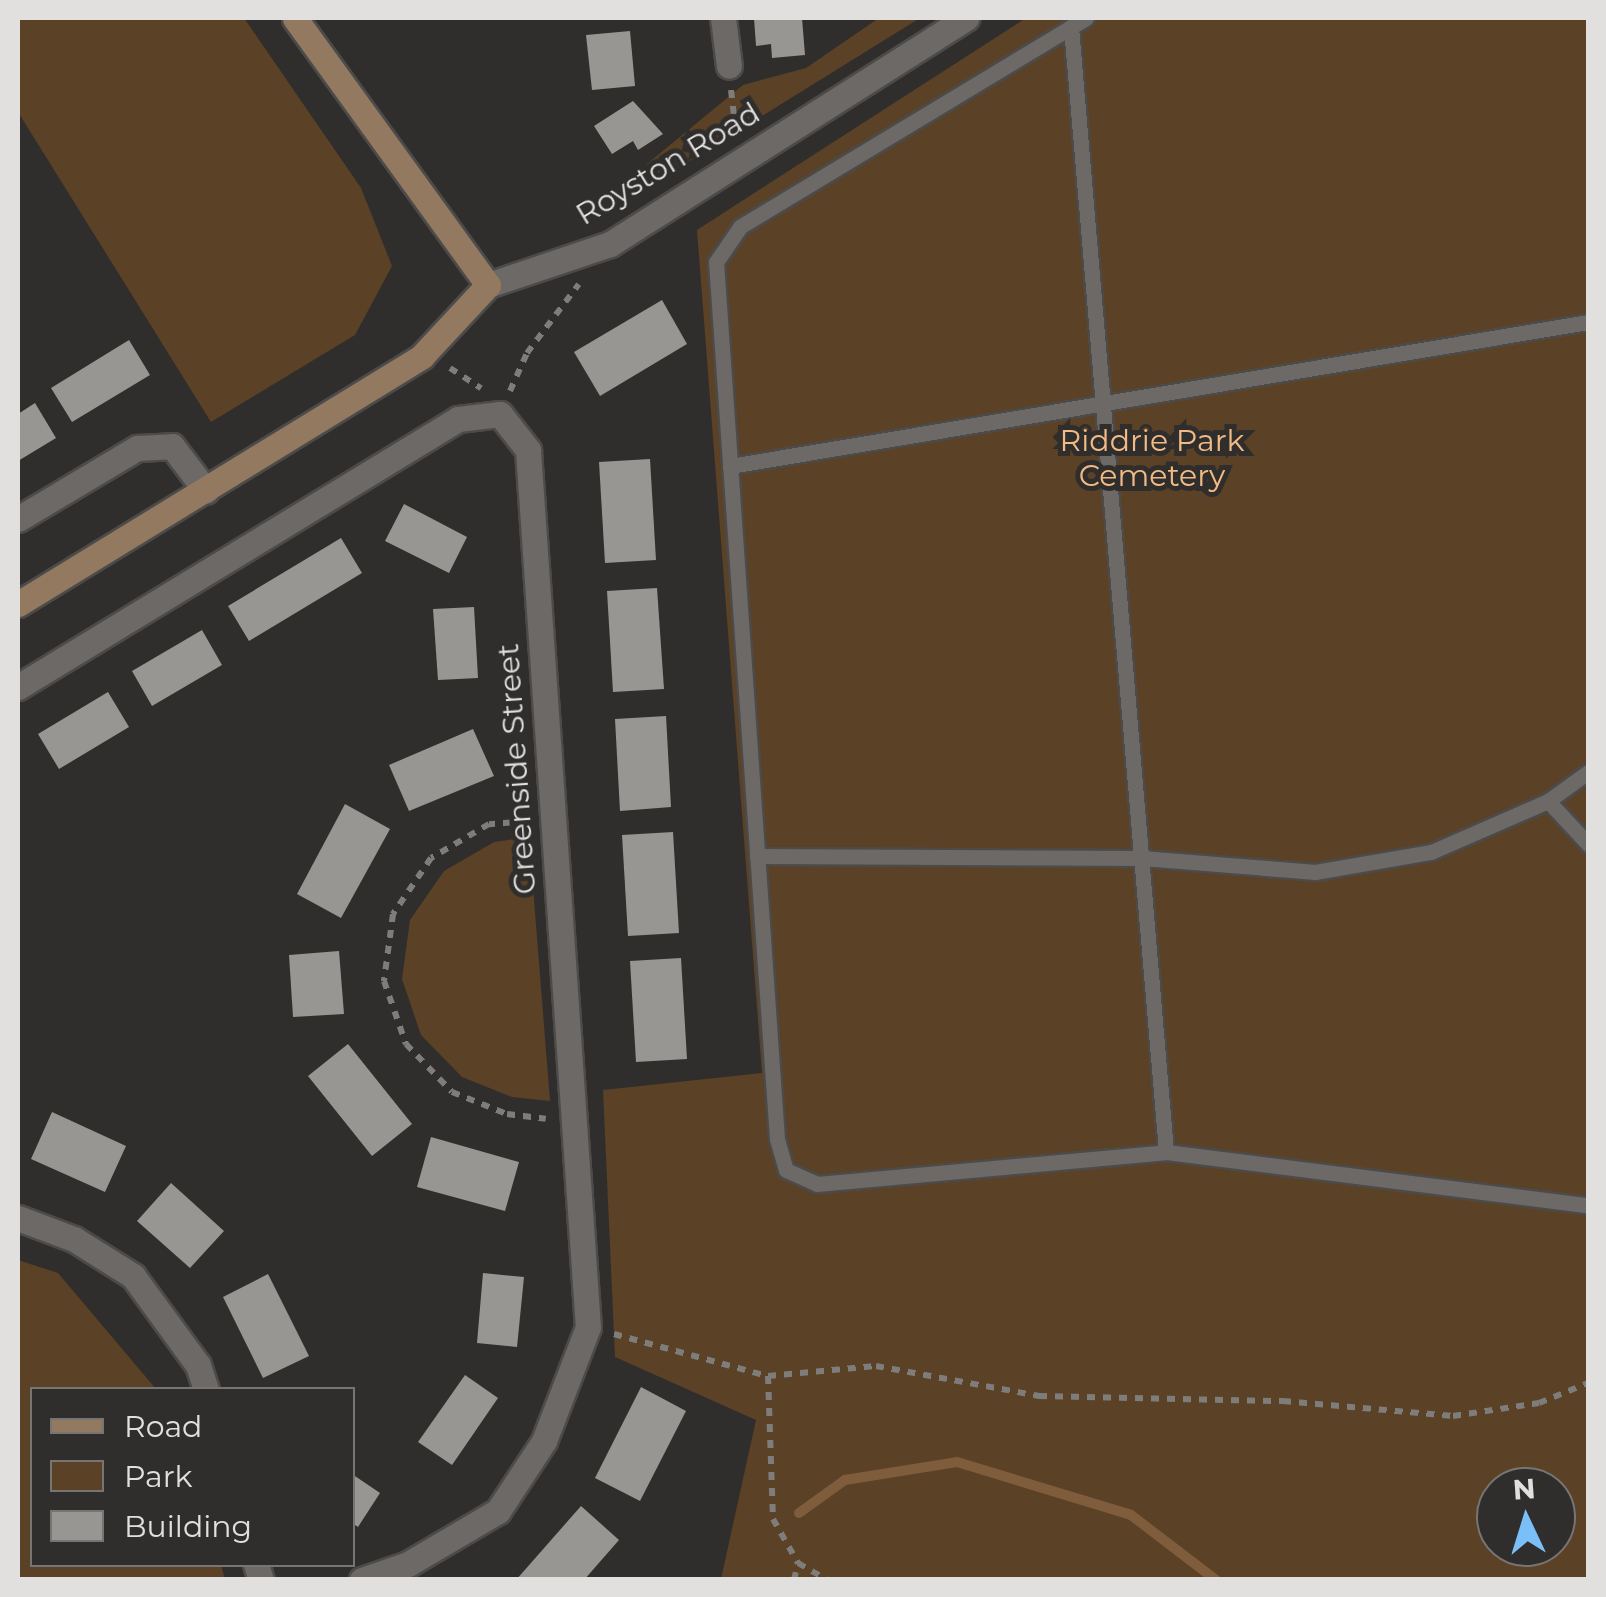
<!DOCTYPE html>
<html>
<head>
<meta charset="utf-8">
<style>
	body { margin:0 }
	#map { position:relative; width:1606px; height:1597px; overflow:hidden; background:#302e2c; font-family:Montserrat,sans-serif }
	div>[style] { position:absolute }
	.green>* { inset:0; background:#5b4126 }
	.stream>* { height:10px; margin:-5px; padding:0 5px; transform-origin:5px; border-radius:5px; background:#7f5d3c }
	.building>* { inset:0; background:#989693 }
	.path>* { height:6px; margin-top:-3px; transform-origin:0; background:repeating-linear-gradient(90deg,#7e7d7b 0 8px,transparent 0 16px) }
	.roads { filter:drop-shadow(2px 0 #4c4b4a) drop-shadow(-2px 0 #4c4b4a) drop-shadow(0 2px #4c4b4a) drop-shadow(0 -2px #4c4b4a) }
	.service>* { height:15px; margin:-7.5px; padding:0 7.5px; transform-origin:7.5px; border-radius:7.5px; background:#6c6967 }
	.minor>* { height:25px; margin:-12.5px; padding:0 12.5px; transform-origin:12.5px; border-radius:12.5px; background:#6c6967 }
	.tertiary>* { height:25px; margin:-12.5px; padding:0 12.5px; transform-origin:12.5px; border-radius:12.5px; background:#6c6967 }
	.secondary>* { height:25px; margin:-12.5px; padding:0 12.5px; transform-origin:12.5px; border-radius:12.5px; background:#92795f }
	span { translate:-50% -50%; white-space:nowrap; text-align:center; line-height:1.15; -webkit-text-stroke:10px #302e2c; paint-order:stroke }
	.street-label { font-size:30px; color:#e1e0df }
	.park-label { font-size:30px; color:#f2ba84 }
	.frame { position:absolute; inset:0; border:20px solid #e1e0df; pointer-events:none }
	.legend { position:absolute; left:30px; top:1387px; width:325px; height:180px; box-sizing:border-box; background:#302e2c; border:2px solid #777574; margin:0; padding:12px 18px; list-style:none; font-size:30px; color:#e1e0df }
	.legend li { display:flex; align-items:center; gap:20px; height:50px }
	.legend b { width:50px; border:2px solid #777574 }
	.north { position:absolute; left:1476px; top:1467px; width:100px; height:100px; box-sizing:border-box; background:#302e2c; border:2px solid #777574; border-radius:50%; rotate:356deg; font-size:28px; font-weight:700; line-height:40px; text-align:center; color:#e1e0df }
	.north::after { content:''; display:block; margin:auto; width:35px; height:45px; background:#7abff8; clip-path:polygon(50% 0,100% 100%,50% 72%,0 100%) }
</style>
</head>
<body>
<div id="map">
	<div class="green">
		<i style="clip-path:polygon(18px 18px,244px 18px,361px 188px,392px 266px,355px 335px,211px 422px,18px 112px)"></i>
		<i style="clip-path:polygon(879px 18px,920px 18px,654px 183px,636px 173px,743px 85px,806px 68px)"></i>
		<i style="clip-path:polygon(evenodd,1026px 18px,1588px 18px,1588px 1579px,721px 1579px,756px 1420px,615px 1357px,603px 1090px,762px 1073px,697px 230px,1026px 18px,1496px 1487px,1556px 1487px,1556px 1547px,1496px 1547px,1496px 1487px)"></i>
		<i style="clip-path:polygon(529px 837px,550px 1101px,512px 1097px,462px 1077px,421px 1035px,402px 979px,410px 920px,444px 871px,494px 842px)"></i>
		<i style="clip-path:polygon(18px 1260px,58px 1273px,156px 1389px,32px 1390px,32px 1564px,221px 1565px,225px 1579px,18px 1579px)"></i>
	</div>
	<div class="stream">
		<i style="left:799px;top:1513px;width:57px;rotate:-35.7deg"></i>
		<i style="left:845px;top:1480px;width:113px;rotate:-9.1deg"></i>
		<i style="left:957px;top:1462px;width:182px;rotate:16.9deg"></i>
		<i style="left:1131px;top:1515px;width:107px;rotate:37.4deg"></i>
	</div>
	<div class="building">
		<i style="clip-path:polygon(754px 18px,802px 18px,805px 55px,772px 58px,771px 44px,756px 46px)"></i>
		<i style="clip-path:polygon(630px 31px,635px 86px,592px 90px,586px 35px)"></i>
		<i style="clip-path:polygon(633px 101px,663px 134px,638px 150px,633px 141px,612px 154px,594px 126px)"></i>
		<i style="clip-path:polygon(662px 300px,687px 344px,600px 396px,574px 352px)"></i>
		<i style="clip-path:polygon(129px 340px,150px 375px,72px 422px,51px 388px)"></i>
		<i style="clip-path:polygon(35px 403px,56px 438px,18px 461px,18px 414px)"></i>
		<i style="clip-path:polygon(650px 459px,656px 560px,605px 563px,599px 462px)"></i>
		<i style="clip-path:polygon(404px 504px,467px 537px,449px 573px,385px 541px)"></i>
		<i style="clip-path:polygon(341px 538px,362px 573px,249px 641px,228px 606px)"></i>
		<i style="clip-path:polygon(657px 588px,664px 689px,613px 692px,607px 591px)"></i>
		<i style="clip-path:polygon(474px 607px,478px 678px,438px 680px,433px 609px)"></i>
		<i style="clip-path:polygon(202px 630px,222px 665px,152px 706px,132px 671px)"></i>
		<i style="clip-path:polygon(108px 692px,129px 727px,59px 769px,38px 734px)"></i>
		<i style="clip-path:polygon(666px 716px,671px 807px,620px 811px,615px 719px)"></i>
		<i style="clip-path:polygon(473px 729px,494px 776px,409px 811px,389px 765px)"></i>
		<i style="clip-path:polygon(345px 804px,390px 829px,341px 918px,297px 894px)"></i>
		<i style="clip-path:polygon(673px 832px,679px 933px,628px 936px,622px 835px)"></i>
		<i style="clip-path:polygon(339px 951px,344px 1014px,293px 1017px,289px 955px)"></i>
		<i style="clip-path:polygon(681px 958px,687px 1059px,636px 1062px,630px 961px)"></i>
		<i style="clip-path:polygon(348px 1044px,412px 1124px,372px 1156px,308px 1076px)"></i>
		<i style="clip-path:polygon(52px 1112px,126px 1146px,105px 1192px,31px 1159px)"></i>
		<i style="clip-path:polygon(431px 1137px,519px 1162px,505px 1211px,417px 1187px)"></i>
		<i style="clip-path:polygon(171px 1183px,224px 1231px,190px 1268px,137px 1221px)"></i>
		<i style="clip-path:polygon(483px 1273px,524px 1277px,517px 1347px,477px 1343px)"></i>
		<i style="clip-path:polygon(268px 1274px,309px 1356px,263px 1378px,223px 1297px)"></i>
		<i style="clip-path:polygon(465px 1375px,498px 1398px,452px 1465px,418px 1442px)"></i>
		<i style="clip-path:polygon(641px 1387px,686px 1411px,640px 1501px,595px 1478px)"></i>
		<i style="clip-path:polygon(352px 1474px,380px 1493px,358px 1527px,352px 1523px)"></i>
		<i style="clip-path:polygon(581px 1506px,619px 1540px,584px 1580px,516px 1580px)"></i>
	</div>
	<div class="path">
		<i style="left:731px;top:90px;width:43px;rotate:83.4deg"></i>
		<i style="left:450px;top:368px;width:37px;rotate:33deg"></i>
		<i style="left:510px;top:391px;width:42px;rotate:-65.9deg"></i>
		<i style="left:527px;top:353px;width:86px;rotate:-53deg"></i>
		<i style="left:527px;top:821px;width:38px;rotate:175deg"></i>
		<i style="left:489px;top:824px;width:67px;rotate:149.6deg"></i>
		<i style="left:431px;top:858px;width:68px;rotate:124.2deg"></i>
		<i style="left:393px;top:914px;width:68px;rotate:97.7deg"></i>
		<i style="left:384px;top:981px;width:67px;rotate:70.8deg"></i>
		<i style="left:406px;top:1044px;width:66px;rotate:46.2deg"></i>
		<i style="left:452px;top:1092px;width:59px;rotate:21.8deg"></i>
		<i style="left:507px;top:1114px;width:39px;rotate:7deg"></i>
		<i style="left:614px;top:1334px;width:160px;rotate:15.3deg"></i>
		<i style="left:768px;top:1376px;width:108px;rotate:-5.3deg"></i>
		<i style="left:876px;top:1366px;width:166px;rotate:10.4deg"></i>
		<i style="left:1039px;top:1396px;width:244px;rotate:1.2deg"></i>
		<i style="left:1283px;top:1401px;width:171px;rotate:5deg"></i>
		<i style="left:1453px;top:1416px;width:87px;rotate:-8.6deg"></i>
		<i style="left:1539px;top:1403px;width:53px;rotate:-22.2deg"></i>
		<i style="left:768px;top:1376px;width:143px;rotate:88deg"></i>
		<i style="left:773px;top:1519px;width:51px;rotate:60.4deg"></i>
		<i style="left:798px;top:1563px;width:34px;rotate:30deg"></i>
		<i style="left:794px;top:1580px;width:17px;rotate:-77deg"></i>
	</div>
	<div class="roads">
		<div class="service">
			<i style="left:1086px;top:18px;width:404px;rotate:148.9deg"></i>
			<i style="left:740px;top:227px;width:42px;rotate:124.4deg"></i>
			<i style="left:716px;top:262px;width:879px;rotate:86.02deg"></i>
			<i style="left:777px;top:1139px;width:32px;rotate:74deg"></i>
			<i style="left:786px;top:1170px;width:34px;rotate:24deg"></i>
			<i style="left:817px;top:1184px;width:350px;rotate:-5.2deg"></i>
			<i style="left:1166px;top:1152px;width:425px;rotate:7.2deg"></i>
			<i style="left:1071px;top:27px;width:1129px;rotate:85.17deg"></i>
			<i style="left:730px;top:466px;width:870px;rotate:-9.53deg"></i>
			<i style="left:1548px;top:801px;width:59px;rotate:47.1deg"></i>
			<i style="left:757px;top:856px;width:385px;rotate:0.3deg"></i>
			<i style="left:1142px;top:858px;width:174px;rotate:4.6deg"></i>
			<i style="left:1315px;top:872px;width:118px;rotate:-9.8deg"></i>
			<i style="left:1431px;top:852px;width:128px;rotate:-23.6deg"></i>
			<i style="left:1548px;top:801px;width:49px;rotate:-35.9deg"></i>
		</div>
		<div class="minor">
			<i style="left:723px;top:18px;width:48px;rotate:82.9deg"></i>
			<i style="left:18px;top:519px;width:139px;rotate:-30.8deg"></i>
			<i style="left:137px;top:448px;width:35px;rotate:-3deg"></i>
			<i style="left:172px;top:446px;width:56px;rotate:52.9deg"></i>
			<i style="left:18px;top:687px;width:515px;rotate:-31.35deg"></i>
			<i style="left:458px;top:419px;width:42px;rotate:-6.8deg"></i>
			<i style="left:500px;top:414px;width:46px;rotate:52.1deg"></i>
			<i style="left:528px;top:450px;width:879px;rotate:86.09deg"></i>
			<i style="left:588px;top:1327px;width:122px;rotate:111.1deg"></i>
			<i style="left:544px;top:1441px;width:84px;rotate:123.3deg"></i>
			<i style="left:498px;top:1511px;width:104px;rotate:149.5deg"></i>
			<i style="left:408px;top:1564px;width:49px;rotate:160.8deg"></i>
			<i style="left:18px;top:1218px;width:60px;rotate:20.6deg"></i>
			<i style="left:74px;top:1239px;width:70px;rotate:32.1deg"></i>
			<i style="left:133px;top:1276px;width:110px;rotate:53.9deg"></i>
			<i style="left:198px;top:1365px;width:26px;rotate:72deg"></i>
			<i style="left:256px;top:1564px;width:17px;rotate:73deg"></i>
		</div>
		<div class="tertiary">
			<i style="left:488px;top:285px;width:129px;rotate:-18.6deg"></i>
			<i style="left:610px;top:244px;width:422px;rotate:-32.4deg"></i>
		</div>
		<div class="secondary">
			<i style="left:18px;top:604px;width:474px;rotate:-31.5deg"></i>
			<i style="left:422px;top:356px;width:97px;rotate:-47.1deg"></i>
			<i style="left:488px;top:285px;width:329px;rotate:-125.9deg"></i>
		</div>
	</div>
	<div class="street-label">
		<span style="left:668px;top:164px;rotate:-31deg">Royston Road</span>
		<span style="left:517px;top:769px;rotate:-94deg">Greenside Street</span>
	</div>
	<div class="park-label">
		<span style="left:1152px;top:458px">Riddrie Park<br>Cemetery</span>
	</div>
	<div class="frame"></div>
	<ul class="legend">
	<li><b style="height:12px;background:#92795f"></b>Road</li>
	<li><b style="height:28px;background:#5b4126"></b>Park</li>
	<li><b style="height:28px;background:#989693"></b>Building</li>
	</ul>
	<div class="north">N</div>
</div>
</body>
</html>
